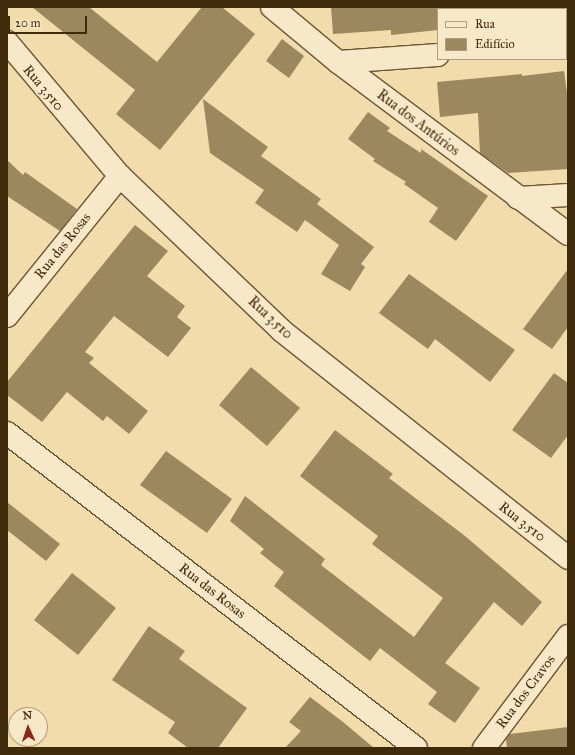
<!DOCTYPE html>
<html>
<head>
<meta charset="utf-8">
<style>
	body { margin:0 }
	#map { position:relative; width:575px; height:755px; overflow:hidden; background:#f2dcac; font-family:"IM FELL Great Primer",serif }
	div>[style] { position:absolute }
	.building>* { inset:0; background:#9c875f }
	.roads { filter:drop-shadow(1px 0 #6c5633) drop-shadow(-1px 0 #6c5633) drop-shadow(0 1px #6c5633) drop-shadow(0 -1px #6c5633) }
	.minor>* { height:22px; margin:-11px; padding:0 11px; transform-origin:11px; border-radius:11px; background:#f7e8c9 }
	span { translate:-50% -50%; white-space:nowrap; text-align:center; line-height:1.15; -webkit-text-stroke:4px #f7e8c9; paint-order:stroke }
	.street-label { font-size:14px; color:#3f2a0b }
	.frame { position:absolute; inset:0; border:8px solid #3f2a0b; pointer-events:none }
	.legend { position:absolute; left:437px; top:8px; width:130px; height:52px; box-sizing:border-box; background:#f7e8c9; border:1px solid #ad9c7d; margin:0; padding:5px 7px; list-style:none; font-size:12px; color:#3f2a0b }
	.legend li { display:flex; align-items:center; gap:8px; height:20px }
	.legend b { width:20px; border:1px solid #ad9c7d }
	.north { position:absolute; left:8px; top:707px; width:40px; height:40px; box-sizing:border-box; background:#f7e8c9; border:1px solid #ad9c7d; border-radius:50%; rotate:357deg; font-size:11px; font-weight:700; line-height:16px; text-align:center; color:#3f2a0b }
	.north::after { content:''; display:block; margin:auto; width:14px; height:18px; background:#8f2418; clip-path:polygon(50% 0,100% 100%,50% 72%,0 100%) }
	.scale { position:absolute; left:8px; top:16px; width:79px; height:18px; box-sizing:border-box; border:2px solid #3f2a0b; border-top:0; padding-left:5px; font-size:12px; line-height:14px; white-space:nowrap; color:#3f2a0b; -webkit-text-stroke:3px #f7e8c9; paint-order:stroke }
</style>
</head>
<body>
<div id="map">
	<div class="building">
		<i style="clip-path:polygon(32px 7px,89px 7px,157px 62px,202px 7px,222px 7px,255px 34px,160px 150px,116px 114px,135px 90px)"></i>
		<i style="clip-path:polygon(331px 7px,438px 7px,438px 30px,391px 35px,391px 30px,333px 34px)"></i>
		<i style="clip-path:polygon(282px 39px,304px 56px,289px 78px,266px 61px)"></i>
		<i style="clip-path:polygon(564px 71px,568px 100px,568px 169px,508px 173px,480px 153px,478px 113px,440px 117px,437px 82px,522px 74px,522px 76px)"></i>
		<i style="clip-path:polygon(203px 99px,268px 147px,261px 156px,321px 199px,317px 204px,374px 247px,361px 264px,365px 267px,350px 291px,321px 274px,339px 245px,305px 220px,297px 232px,255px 203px,264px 190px,210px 153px)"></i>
		<i style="clip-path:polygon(368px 112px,390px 128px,387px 131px,421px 153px,421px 149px,488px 196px,456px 241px,429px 222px,438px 208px,404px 184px,406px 182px,373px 161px,375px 159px,348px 139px)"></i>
		<i style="clip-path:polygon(7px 160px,23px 175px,25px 172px,77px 209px,60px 231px,7px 196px)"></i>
		<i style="clip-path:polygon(135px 225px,168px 251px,147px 276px,185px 306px,177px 317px,191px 328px,168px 357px,114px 316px,85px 352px,94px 358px,89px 363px,148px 411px,129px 434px,107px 416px,103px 421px,67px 392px,42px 422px,7px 395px,7px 382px)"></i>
		<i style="clip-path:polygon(568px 269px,568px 327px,552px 349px,523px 329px)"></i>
		<i style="clip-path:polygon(409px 274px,515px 350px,490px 382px,435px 339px,428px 349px,379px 313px)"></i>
		<i style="clip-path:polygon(251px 367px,300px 408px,267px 446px,219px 405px)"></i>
		<i style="clip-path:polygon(554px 373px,568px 383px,568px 435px,551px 458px,512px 430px)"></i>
		<i style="clip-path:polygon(335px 430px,393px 474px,389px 478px,465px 536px,542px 602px,522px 626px,494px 602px,445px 663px,480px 688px,455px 723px,428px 704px,437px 692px,380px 648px,370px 661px,274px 586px,284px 572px,260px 553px,264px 549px,230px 521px,245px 496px,325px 559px,321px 565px,414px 637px,443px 598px,372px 544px,378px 536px,300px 476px)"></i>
		<i style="clip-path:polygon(166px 451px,232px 499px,207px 533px,140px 485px)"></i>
		<i style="clip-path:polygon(7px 502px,60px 544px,46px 561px,7px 530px)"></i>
		<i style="clip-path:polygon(72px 573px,116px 608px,78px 655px,34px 620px)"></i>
		<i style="clip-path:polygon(149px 626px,185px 651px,179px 659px,247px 708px,218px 748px,188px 748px,168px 733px,175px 722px,112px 680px)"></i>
		<i style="clip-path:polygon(310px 697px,343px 722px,374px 748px,285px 748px,301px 731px,289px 722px)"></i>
		<i style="clip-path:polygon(568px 727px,568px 748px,507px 748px,506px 739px,510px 734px)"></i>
	</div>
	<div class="roads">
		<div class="minor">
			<i style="left:272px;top:7px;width:86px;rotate:39.8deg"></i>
			<i style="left:338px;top:62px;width:287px;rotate:36.8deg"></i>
			<i style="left:7px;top:42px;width:175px;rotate:49.9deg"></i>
			<i style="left:120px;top:176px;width:224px;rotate:43.7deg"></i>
			<i style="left:282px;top:331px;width:365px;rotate:38.4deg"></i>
			<i style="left:566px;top:46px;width:2px"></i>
			<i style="left:338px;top:62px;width:100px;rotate:-4deg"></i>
			<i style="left:518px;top:198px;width:50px;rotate:-3.4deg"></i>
			<i style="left:7px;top:316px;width:180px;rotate:-51.1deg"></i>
			<i style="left:7px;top:433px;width:516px;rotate:37.6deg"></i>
			<i style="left:484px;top:748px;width:140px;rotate:-53.1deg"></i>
		</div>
	</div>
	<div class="street-label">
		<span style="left:43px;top:88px;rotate:50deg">Rua 3.510</span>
		<span style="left:418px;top:123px;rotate:37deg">Rua dos Antúrios</span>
		<span style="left:63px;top:246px;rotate:-51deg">Rua das Rosas</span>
		<span style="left:270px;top:318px;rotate:43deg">Rua 3.510</span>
		<span style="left:522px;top:522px;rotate:38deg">Rua 3.510</span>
		<span style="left:212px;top:591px;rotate:38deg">Rua das Rosas</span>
		<span style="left:526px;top:692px;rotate:-53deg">Rua dos Cravos</span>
	</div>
	<div class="frame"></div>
	<ul class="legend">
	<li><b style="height:5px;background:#f7e8c9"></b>Rua</li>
	<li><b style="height:11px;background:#9c875f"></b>Edifício</li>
	</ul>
	<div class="north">N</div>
	<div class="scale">20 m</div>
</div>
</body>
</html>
